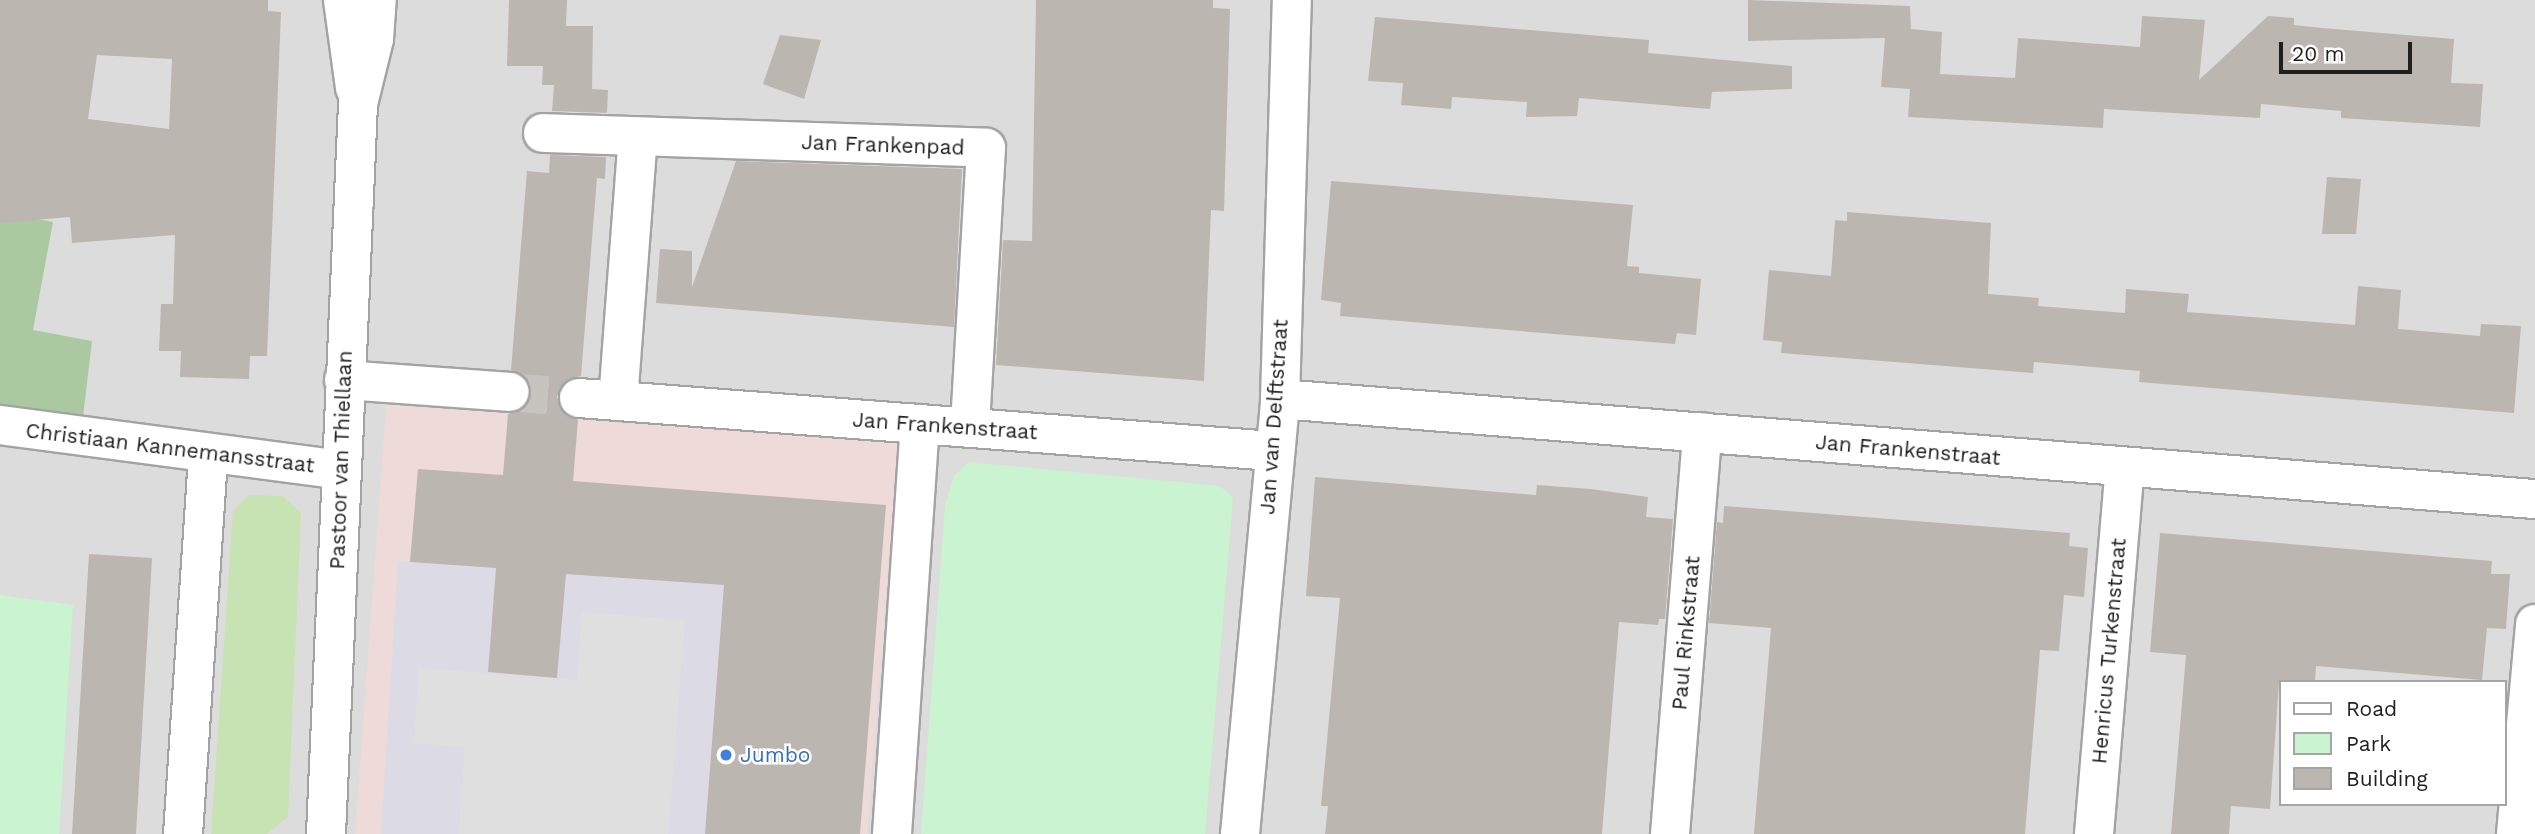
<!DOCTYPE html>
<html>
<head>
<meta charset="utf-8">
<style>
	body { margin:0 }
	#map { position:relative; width:2535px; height:834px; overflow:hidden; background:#efede7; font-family:"Work Sans",sans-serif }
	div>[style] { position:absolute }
	.residential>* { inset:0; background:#dddcdc }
	.commercial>* { inset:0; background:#eedad8 }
	.grass>* { inset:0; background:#c8e3b3 }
	.forest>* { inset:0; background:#aac9a0 }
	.park>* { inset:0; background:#c9f4cf }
	.parking>* { inset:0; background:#dfdfdf }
	.plaza>* { inset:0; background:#dcdbe5 }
	.building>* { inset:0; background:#bcb6b0 }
	.minor-tunnel>* { height:38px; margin-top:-19px; transform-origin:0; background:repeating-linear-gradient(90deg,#c5c4bf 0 38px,transparent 0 57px) }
	.roads { filter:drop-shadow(2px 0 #a3a3a3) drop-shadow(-2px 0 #a3a3a3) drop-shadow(0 2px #a3a3a3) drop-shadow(0 -2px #a3a3a3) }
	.minor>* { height:38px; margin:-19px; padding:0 19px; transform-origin:19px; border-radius:19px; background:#fff }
	.dots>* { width:19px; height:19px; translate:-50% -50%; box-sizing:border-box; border:4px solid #fff; border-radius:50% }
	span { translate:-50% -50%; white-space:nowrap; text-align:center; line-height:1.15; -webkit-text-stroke:5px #fff; paint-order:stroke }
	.street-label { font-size:21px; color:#1f1f1f }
	.shop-label { font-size:21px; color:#366cbe }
	.left { translate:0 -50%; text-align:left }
	.legend { position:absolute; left:2279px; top:680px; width:228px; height:126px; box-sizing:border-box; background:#fff; border:2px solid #a5a5a5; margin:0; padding:9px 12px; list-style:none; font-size:21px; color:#1f1f1f }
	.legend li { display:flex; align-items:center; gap:14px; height:35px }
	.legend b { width:35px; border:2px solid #a5a5a5 }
	.scale { position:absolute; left:2279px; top:42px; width:133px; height:32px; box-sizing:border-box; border:4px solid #1f1f1f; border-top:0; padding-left:9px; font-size:21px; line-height:24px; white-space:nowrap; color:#1f1f1f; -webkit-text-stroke:5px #fff; paint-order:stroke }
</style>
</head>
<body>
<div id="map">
	<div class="residential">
		<i style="clip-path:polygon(evenodd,0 0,2535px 0,2535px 834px,0 834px,0 0,2281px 682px,2505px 682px,2505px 804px,2281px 804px,2281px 682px)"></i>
	</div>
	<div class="commercial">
		<i style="clip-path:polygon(387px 394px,899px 436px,867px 834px,355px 834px)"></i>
	</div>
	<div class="grass">
		<i style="clip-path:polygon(249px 495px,283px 496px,301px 513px,288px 817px,267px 834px,211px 834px,233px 511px)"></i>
	</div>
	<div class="forest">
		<i style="clip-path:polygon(0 212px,53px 222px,33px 330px,92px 341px,82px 425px,0 416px)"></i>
	</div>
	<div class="park">
		<i style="clip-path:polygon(969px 462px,1220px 486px,1233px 498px,1205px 834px,921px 834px,945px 505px,954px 476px)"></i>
		<i style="clip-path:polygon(0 595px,73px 605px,59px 834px,0 834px)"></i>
	</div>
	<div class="parking">
		<i style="clip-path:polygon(582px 612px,685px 619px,668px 834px,459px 834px,465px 747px,414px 744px,419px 668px,576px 680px)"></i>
	</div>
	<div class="plaza">
		<i style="clip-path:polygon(398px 561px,724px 585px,705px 834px,668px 834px,685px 620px,582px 612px,577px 680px,419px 668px,414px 743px,465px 747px,459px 834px,381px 834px)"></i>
	</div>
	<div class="building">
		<i style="clip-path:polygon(evenodd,0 0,268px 0,268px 11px,281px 12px,267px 356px,250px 356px,249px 379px,180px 377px,181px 351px,159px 351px,161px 304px,173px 304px,175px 235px,72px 243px,70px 217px,0 223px,0 0,97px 55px,172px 59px,169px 129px,88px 119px,97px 55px)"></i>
		<i style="clip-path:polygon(509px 0,567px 0,566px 26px,593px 26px,592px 89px,608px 90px,607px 113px,552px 111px,554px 85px,542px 85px,543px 66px,507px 66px)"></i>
		<i style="clip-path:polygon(1036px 0,1213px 0,1213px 8px,1230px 9px,1224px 211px,1211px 210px,1204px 381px,996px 365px,1003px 240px,1032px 241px)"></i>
		<i style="clip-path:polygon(1748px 0,1910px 6px,1911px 29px,1942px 32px,1940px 74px,2015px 78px,2018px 38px,2140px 47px,2142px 16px,2205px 20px,2199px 80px,2268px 16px,2294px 18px,2294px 25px,2322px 28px,2454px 39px,2451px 83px,2483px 84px,2480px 127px,2341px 118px,2341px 111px,2261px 104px,2260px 118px,2104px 109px,2103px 128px,1908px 117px,1910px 89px,1881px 87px,1885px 38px,1748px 41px)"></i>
		<i style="clip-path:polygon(1375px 17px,1649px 40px,1648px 53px,1792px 66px,1792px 89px,1712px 92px,1710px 109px,1579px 98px,1577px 116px,1526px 117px,1527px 102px,1452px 97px,1451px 109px,1401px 105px,1403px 83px,1368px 81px)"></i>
		<i style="clip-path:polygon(780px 35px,821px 40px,804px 99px,763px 84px)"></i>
		<i style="clip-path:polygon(550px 155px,606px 157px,605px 179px,597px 178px,581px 376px,569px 379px,557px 396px,560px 408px,578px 420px,573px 481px,886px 505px,860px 834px,705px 834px,724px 585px,566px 574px,557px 678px,488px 672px,496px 568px,410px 562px,418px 469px,503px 475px,508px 414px,520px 411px,532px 394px,529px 382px,511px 370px,527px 171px,549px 173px)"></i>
		<i style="clip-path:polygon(736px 161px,962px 169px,954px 327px,656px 303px,660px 249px,692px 251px,692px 287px)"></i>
		<i style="clip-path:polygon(2327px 177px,2361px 179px,2356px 234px,2322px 234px)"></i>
		<i style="clip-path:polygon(1331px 181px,1633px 205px,1627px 266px,1639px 267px,1639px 273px,1701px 279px,1696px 335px,1677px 333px,1675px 344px,1340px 316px,1341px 303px,1321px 300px)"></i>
		<i style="clip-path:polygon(1847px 212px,1991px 223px,1988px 294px,2039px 298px,2038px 306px,2125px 313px,2126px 289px,2189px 294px,2187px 312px,2355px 325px,2358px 286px,2401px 290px,2398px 329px,2480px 336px,2481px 324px,2521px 326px,2514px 413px,2139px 382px,2140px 371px,2034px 362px,2033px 373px,1781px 353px,1782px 342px,1763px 340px,1769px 270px,1831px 276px,1835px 220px,1847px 221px)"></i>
		<i style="clip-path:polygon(1315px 477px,1536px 495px,1537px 485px,1591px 489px,1648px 497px,1646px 517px,1673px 519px,1665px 619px,1659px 619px,1658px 625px,1619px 622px,1602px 834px,1325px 834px,1328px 806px,1321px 806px,1340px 598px,1306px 596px)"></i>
		<i style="clip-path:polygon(1724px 506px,2070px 533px,2069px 546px,2088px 548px,2084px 597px,2064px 595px,2059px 651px,2040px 650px,2025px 834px,1754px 834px,1771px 628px,1709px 623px,1717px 522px,1723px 523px)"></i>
		<i style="clip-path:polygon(2160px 533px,2492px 561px,2491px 574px,2510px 574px,2506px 629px,2487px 628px,2482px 680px,2316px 666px,2315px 682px,2279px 682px,2270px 809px,2231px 806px,2229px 834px,2171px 834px,2186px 655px,2150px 652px)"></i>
		<i style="clip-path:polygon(89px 554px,152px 558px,136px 834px,72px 834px)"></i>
	</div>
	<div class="minor-tunnel">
		<i style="left:510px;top:392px;width:69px;rotate:5deg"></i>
	</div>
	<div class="roads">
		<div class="minor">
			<i style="left:343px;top:0;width:89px;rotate:82.2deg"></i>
			<i style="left:543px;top:133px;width:443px;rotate:1.9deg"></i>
			<i style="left:986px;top:148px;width:280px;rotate:93.3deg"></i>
			<i style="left:344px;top:380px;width:166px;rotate:4.1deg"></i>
			<i style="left:579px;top:398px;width:695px;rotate:4.37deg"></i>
			<i style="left:1280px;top:399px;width:1259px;rotate:4.56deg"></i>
			<i style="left:618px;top:401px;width:265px;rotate:-85.7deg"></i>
			<i style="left:0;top:425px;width:343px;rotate:7.5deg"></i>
			<i style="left:183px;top:834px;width:381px;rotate:-86.2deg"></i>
			<i style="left:326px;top:834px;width:731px;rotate:-87.49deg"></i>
			<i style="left:358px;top:104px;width:67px;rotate:-76.2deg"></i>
			<i style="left:374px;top:39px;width:39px;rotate:-86deg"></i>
			<i style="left:892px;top:834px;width:411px;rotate:-86.1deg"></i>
			<i style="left:1240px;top:834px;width:437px;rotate:-84.7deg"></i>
			<i style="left:1280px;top:399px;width:399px;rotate:-88.3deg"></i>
			<i style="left:1670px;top:834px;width:403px;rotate:-85.4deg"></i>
			<i style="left:2094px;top:834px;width:367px;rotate:-85.2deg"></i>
			<i style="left:2516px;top:834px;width:211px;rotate:-84.8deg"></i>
		</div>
	</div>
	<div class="dots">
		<i style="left:726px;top:755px;background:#3f7fe0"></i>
	</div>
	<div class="street-label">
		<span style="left:883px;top:145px;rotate:2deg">Jan Frankenpad</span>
		<span style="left:1274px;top:417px;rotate:-86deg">Jan van Delftstraat</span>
		<span style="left:945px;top:426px;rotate:4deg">Jan Frankenstraat</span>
		<span style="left:170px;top:448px;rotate:7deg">Christiaan Kannemansstraat</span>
		<span style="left:1908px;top:450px;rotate:5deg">Jan Frankenstraat</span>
		<span style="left:341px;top:460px;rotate:-88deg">Pastoor van Thiellaan</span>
		<span style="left:1686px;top:633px;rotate:-85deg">Paul Rinkstraat</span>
		<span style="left:2109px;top:651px;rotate:-85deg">Henricus Turkenstraat</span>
	</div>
	<div class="shop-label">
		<span class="left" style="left:740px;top:755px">Jumbo</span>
	</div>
	<ul class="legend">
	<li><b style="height:9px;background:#fff"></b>Road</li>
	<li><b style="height:19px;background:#c9f4cf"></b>Park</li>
	<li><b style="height:19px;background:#bcb6b0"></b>Building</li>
	</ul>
	<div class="scale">20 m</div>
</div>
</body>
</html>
